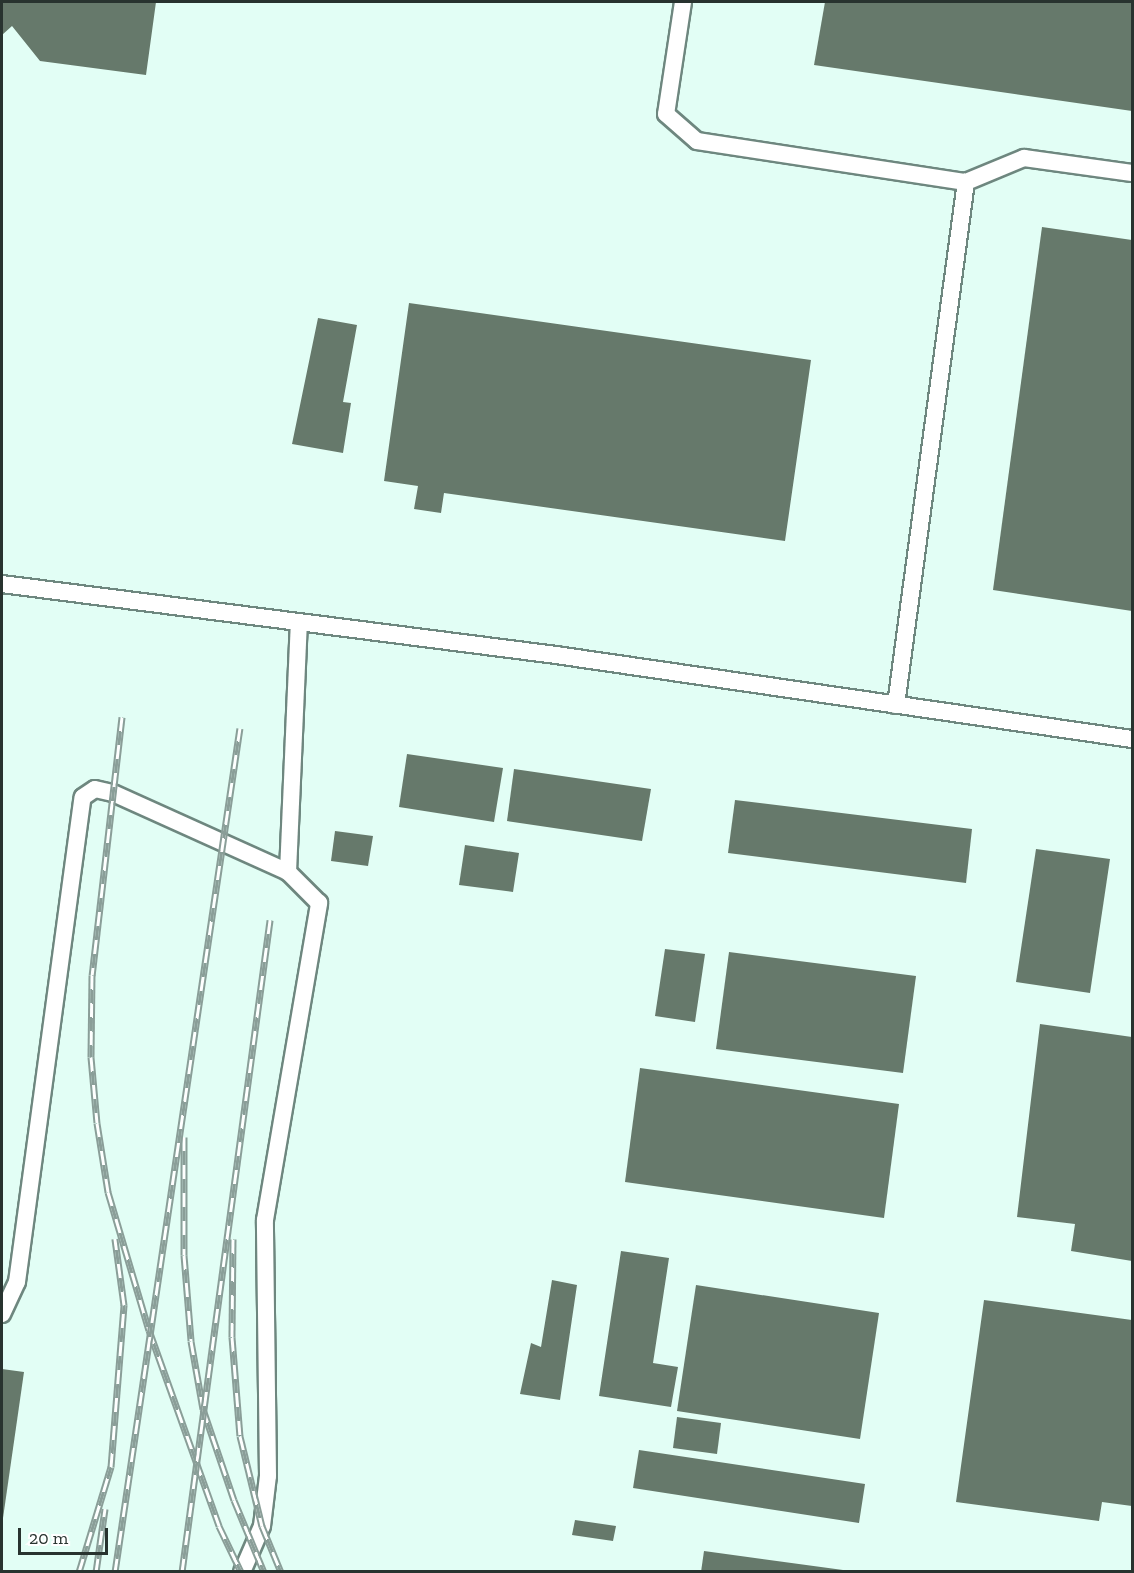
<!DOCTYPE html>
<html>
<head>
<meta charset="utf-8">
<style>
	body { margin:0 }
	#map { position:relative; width:1134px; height:1573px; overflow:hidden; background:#e2fef5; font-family:"Zilla Slab",serif }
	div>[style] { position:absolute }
	.building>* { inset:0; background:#66796b }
	.roads { filter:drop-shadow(2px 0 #6e877f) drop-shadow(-2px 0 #6e877f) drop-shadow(0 2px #6e877f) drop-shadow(0 -2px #6e877f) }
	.lane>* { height:16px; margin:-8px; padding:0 8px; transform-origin:8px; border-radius:8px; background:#fff }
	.rail>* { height:7px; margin-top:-3.5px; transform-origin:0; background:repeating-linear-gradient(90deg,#fff 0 14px,#8a9e98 0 28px); box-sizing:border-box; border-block:2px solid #8a9e98 }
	span { translate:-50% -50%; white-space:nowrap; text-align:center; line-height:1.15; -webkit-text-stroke:6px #fff; paint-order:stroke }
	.frame { position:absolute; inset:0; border:3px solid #28332f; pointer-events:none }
	.scale { position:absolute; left:18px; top:1528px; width:90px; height:27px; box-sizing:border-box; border:3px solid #28332f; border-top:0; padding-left:8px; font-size:18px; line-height:21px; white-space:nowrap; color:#28332f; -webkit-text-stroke:4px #fff; paint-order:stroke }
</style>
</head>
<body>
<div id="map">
	<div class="building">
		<i style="clip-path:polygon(2px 2px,156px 2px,146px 75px,40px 61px,12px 26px,2px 35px)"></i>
		<i style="clip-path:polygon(825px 2px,1132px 2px,1132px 111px,814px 65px)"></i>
		<i style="clip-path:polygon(1042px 227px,1132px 240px,1132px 611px,993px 590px)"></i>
		<i style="clip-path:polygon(409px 303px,811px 360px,785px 541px,444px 493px,441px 513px,414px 509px,418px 486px,384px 481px)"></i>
		<i style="clip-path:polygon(318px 318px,357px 325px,343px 402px,351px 403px,343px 453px,292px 444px)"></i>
		<i style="clip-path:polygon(407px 754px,503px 768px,494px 822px,399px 807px)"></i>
		<i style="clip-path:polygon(514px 769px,651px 789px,642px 841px,507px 821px)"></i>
		<i style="clip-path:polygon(735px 800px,972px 829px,966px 883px,728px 853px)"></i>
		<i style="clip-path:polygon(335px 831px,373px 836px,368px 866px,331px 861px)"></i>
		<i style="clip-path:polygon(465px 845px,519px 853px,513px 892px,459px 885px)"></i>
		<i style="clip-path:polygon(1036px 849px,1110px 859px,1090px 993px,1016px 982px)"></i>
		<i style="clip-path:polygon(665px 949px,705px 954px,695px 1022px,655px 1016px)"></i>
		<i style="clip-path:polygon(729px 952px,916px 976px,903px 1073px,716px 1049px)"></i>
		<i style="clip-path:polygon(1040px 1024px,1132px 1037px,1132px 1261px,1071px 1251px,1075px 1224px,1017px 1217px)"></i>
		<i style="clip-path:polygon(640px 1068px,899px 1104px,884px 1218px,625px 1182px)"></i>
		<i style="clip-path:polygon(621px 1251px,669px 1258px,653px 1363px,678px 1367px,671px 1407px,599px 1396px)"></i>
		<i style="clip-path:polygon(552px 1280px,577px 1285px,560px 1400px,520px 1394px,531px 1343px,541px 1347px)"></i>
		<i style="clip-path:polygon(696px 1285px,879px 1313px,860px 1439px,677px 1411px)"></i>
		<i style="clip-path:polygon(984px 1300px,1132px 1320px,1132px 1506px,1102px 1502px,1099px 1521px,956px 1502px)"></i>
		<i style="clip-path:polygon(2px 1369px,24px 1372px,3px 1518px,2px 1518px)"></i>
		<i style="clip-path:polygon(677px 1417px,721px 1423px,717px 1454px,673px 1448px)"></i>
		<i style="clip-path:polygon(639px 1450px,865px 1484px,859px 1523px,633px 1488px)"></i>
		<i style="clip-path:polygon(575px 1520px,616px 1526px,613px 1541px,572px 1535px)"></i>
		<i style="clip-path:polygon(704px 1551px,843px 1570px,843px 1572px,701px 1572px)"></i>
	</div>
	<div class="roads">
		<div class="lane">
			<i style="left:683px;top:2px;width:113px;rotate:98.6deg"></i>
			<i style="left:666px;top:114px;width:41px;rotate:41.1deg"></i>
			<i style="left:697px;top:141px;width:272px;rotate:8.7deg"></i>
			<i style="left:966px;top:182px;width:63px;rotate:-22.5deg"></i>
			<i style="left:1024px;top:158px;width:109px;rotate:7.9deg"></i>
			<i style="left:2px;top:584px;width:559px;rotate:7.3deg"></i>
			<i style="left:556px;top:655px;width:582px;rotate:8.3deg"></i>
			<i style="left:896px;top:705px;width:528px;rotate:-82.38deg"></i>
			<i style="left:2px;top:1314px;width:35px;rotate:-65deg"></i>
			<i style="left:17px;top:1282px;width:489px;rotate:-82.3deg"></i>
			<i style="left:83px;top:797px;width:14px;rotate:-34deg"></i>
			<i style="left:95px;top:789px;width:18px;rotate:13deg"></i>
			<i style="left:113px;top:793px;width:192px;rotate:24.3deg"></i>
			<i style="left:242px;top:1572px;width:50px;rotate:-66.5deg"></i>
			<i style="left:262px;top:1526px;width:50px;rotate:-83.2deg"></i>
			<i style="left:268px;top:1476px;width:256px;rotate:-90.7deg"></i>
			<i style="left:265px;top:1220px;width:322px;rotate:-80.3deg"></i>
			<i style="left:319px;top:903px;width:44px;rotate:-135deg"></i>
			<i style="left:288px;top:872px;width:250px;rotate:-87.5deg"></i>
		</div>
	</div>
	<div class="rail">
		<i style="left:122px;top:717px;width:260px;rotate:96.6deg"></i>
		<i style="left:92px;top:975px;width:82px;rotate:90.7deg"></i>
		<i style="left:91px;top:1057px;width:66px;rotate:84.8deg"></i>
		<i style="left:97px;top:1123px;width:70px;rotate:80.9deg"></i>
		<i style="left:108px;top:1192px;width:144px;rotate:73.5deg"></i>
		<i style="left:149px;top:1330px;width:208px;rotate:70.3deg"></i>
		<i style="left:219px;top:1526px;width:51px;rotate:64.4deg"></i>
		<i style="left:184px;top:1137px;width:118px;rotate:90deg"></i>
		<i style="left:184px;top:1255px;width:86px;rotate:85.3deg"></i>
		<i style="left:191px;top:1341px;width:69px;rotate:80deg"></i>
		<i style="left:203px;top:1409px;width:96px;rotate:71.2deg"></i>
		<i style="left:234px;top:1500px;width:78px;rotate:67.4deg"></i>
		<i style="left:233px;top:1239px;width:98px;rotate:90.6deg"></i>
		<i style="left:232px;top:1337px;width:99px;rotate:85.4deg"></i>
		<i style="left:240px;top:1436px;width:93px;rotate:76.3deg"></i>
		<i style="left:262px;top:1526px;width:50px;rotate:67.6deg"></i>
		<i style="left:79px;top:1572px;width:110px;rotate:-73.1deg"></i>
		<i style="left:111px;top:1467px;width:163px;rotate:-85.4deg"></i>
		<i style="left:124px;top:1305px;width:67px;rotate:-97.8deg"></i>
		<i style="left:96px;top:1572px;width:64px;rotate:-81.9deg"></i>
		<i style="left:115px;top:1572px;width:853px;rotate:-81.58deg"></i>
		<i style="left:182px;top:1572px;width:658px;rotate:-82.31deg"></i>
	</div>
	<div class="frame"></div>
	<div class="scale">20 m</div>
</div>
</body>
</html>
